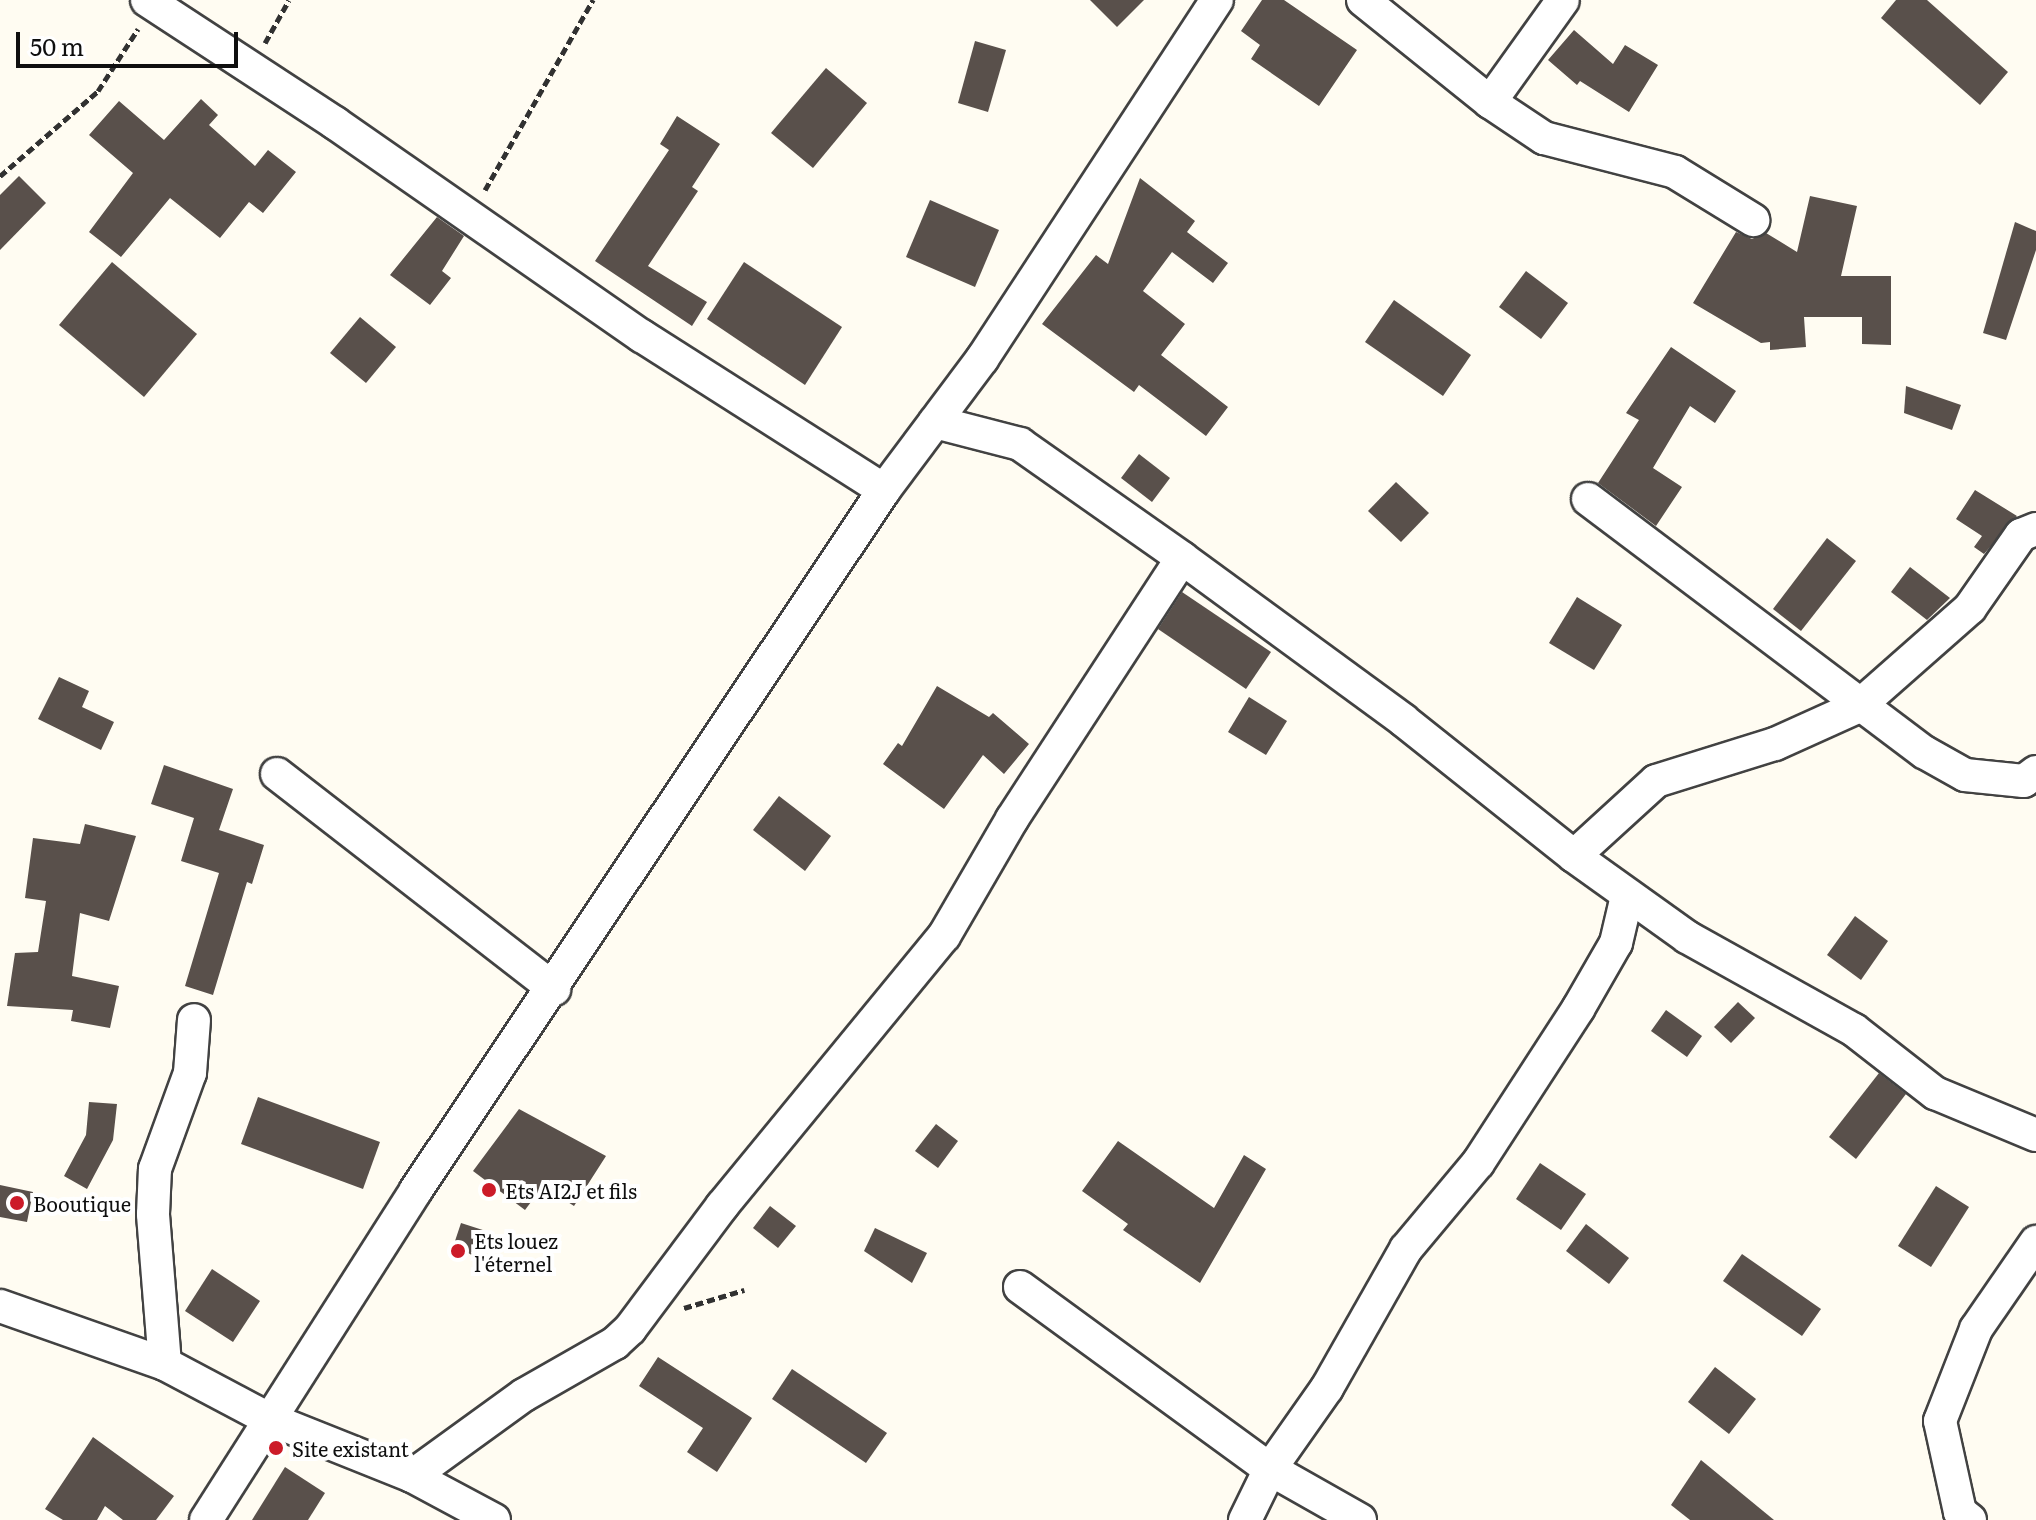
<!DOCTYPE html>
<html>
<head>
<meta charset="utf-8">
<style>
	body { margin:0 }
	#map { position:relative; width:2036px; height:1520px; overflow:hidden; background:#fffcf2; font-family:Literata,serif }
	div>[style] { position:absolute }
	.building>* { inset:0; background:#59504b }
	.path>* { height:5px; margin-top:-2.5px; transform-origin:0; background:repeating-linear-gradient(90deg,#313131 0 8px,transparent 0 12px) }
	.roads { filter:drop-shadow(2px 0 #424242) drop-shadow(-2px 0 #424242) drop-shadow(0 2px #424242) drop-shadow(0 -2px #424242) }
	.minor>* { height:32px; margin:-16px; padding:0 16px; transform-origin:16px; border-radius:16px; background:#fff }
	.dots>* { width:22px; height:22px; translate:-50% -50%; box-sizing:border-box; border:4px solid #fff; border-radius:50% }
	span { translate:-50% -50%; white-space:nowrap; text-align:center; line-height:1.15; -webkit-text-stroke:8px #fff; paint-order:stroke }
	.poi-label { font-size:20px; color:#0f0f0f }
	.left { translate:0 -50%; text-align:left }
	.scale { position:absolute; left:16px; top:32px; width:222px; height:36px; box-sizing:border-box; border:4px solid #0f0f0f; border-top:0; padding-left:10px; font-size:24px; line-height:28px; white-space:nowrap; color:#0f0f0f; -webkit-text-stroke:6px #fff; paint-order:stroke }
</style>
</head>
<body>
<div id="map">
	<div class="building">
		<i style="clip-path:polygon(1090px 0,1144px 0,1117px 27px)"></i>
		<i style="clip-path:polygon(1262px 0,1284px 0,1357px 50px,1319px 106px,1251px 59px,1260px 45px,1241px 31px)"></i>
		<i style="clip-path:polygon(1896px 0,1927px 0,2008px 72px,1980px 105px,1881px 18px)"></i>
		<i style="clip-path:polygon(1574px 30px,1613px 64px,1625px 45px,1658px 65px,1629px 112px,1580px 81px,1577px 85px,1548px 60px)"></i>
		<i style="clip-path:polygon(975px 41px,1006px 50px,988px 112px,958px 103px)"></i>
		<i style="clip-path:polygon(826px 68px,867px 103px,813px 168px,771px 133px)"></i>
		<i style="clip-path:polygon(201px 99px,218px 115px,209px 125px,255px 166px,268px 150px,296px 172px,263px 213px,249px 202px,220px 238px,170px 198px,121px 257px,89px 232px,133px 173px,89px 135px,119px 101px,164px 140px)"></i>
		<i style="clip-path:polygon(677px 116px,720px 144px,692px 187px,698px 191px,648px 266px,707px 302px,692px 326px,595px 261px,669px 150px,660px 144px)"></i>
		<i style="clip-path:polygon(19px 176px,46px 203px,0 250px,0 195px)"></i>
		<i style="clip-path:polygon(1140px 178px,1195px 221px,1187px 232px,1228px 263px,1213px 283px,1172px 252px,1143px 291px,1185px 324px,1161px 355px,1228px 407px,1206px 436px,1139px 385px,1134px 392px,1042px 324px,1096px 255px,1108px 264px)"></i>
		<i style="clip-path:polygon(1810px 196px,1857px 206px,1841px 276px,1891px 276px,1891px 345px,1862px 344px,1862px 317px,1804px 317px,1806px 347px,1770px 350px,1770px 342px,1761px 343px,1693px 303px,1736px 232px,1752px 239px,1766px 233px,1797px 252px)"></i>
		<i style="clip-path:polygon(930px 200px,999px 230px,975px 287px,906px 257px)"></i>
		<i style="clip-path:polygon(437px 217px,464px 236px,442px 271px,451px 278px,430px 305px,390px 275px)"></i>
		<i style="clip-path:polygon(2015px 222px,2036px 231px,2036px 250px,2006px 340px,1983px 333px)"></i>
		<i style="clip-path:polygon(112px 262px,197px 334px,144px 397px,59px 325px)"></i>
		<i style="clip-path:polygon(744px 262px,842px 327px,805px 385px,707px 319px)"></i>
		<i style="clip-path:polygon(1526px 271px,1568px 303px,1541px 339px,1499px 307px)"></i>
		<i style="clip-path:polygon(1394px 300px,1471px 355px,1443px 396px,1365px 342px)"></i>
		<i style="clip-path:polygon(360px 317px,396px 347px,366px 383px,330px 353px)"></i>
		<i style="clip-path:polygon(1671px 347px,1736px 391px,1715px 423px,1690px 406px,1653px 468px,1682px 487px,1656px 526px,1598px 483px,1639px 420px,1626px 413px)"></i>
		<i style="clip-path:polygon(1906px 386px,1961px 405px,1952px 430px,1904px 413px)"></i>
		<i style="clip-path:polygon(1139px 454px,1170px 478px,1152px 502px,1121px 478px)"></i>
		<i style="clip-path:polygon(1396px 482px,1429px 513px,1401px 542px,1368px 511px)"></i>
		<i style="clip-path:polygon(1975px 490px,2017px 516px,1984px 554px,1974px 547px,1982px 536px,1956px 519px)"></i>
		<i style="clip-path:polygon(1827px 538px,1856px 561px,1801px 631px,1773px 609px)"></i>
		<i style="clip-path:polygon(1910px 567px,1950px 598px,1927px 620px,1891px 592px)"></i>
		<i style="clip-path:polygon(1182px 592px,1271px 652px,1246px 689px,1158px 629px)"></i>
		<i style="clip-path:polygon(1577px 597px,1622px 625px,1594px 670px,1549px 643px)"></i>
		<i style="clip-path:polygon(59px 677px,89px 691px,82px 707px,114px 722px,101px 750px,38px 719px)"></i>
		<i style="clip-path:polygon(937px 686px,989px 717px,993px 713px,1029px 744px,1004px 774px,983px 755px,944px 809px,883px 764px,898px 743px,902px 746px)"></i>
		<i style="clip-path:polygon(1249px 697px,1287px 721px,1266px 755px,1228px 732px)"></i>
		<i style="clip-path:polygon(164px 765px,233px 789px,219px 830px,264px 845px,252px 884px,247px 882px,213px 995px,185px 986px,219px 873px,181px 861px,194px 818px,151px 804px)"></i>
		<i style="clip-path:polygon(779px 796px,831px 836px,805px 871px,753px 830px)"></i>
		<i style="clip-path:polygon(85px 824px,136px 836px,109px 921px,80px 913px,72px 976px,119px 986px,110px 1028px,71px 1021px,73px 1010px,7px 1006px,15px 953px,38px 952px,46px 901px,25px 898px,33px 838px,80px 844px)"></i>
		<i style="clip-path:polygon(1855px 916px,1888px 941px,1861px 980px,1827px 955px)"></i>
		<i style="clip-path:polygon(1738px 1002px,1755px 1018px,1731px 1043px,1714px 1027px)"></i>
		<i style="clip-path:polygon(1666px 1010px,1702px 1036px,1687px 1057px,1651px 1031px)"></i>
		<i style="clip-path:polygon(1879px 1073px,1906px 1094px,1856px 1159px,1829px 1137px)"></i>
		<i style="clip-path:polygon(258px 1097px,380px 1142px,363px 1189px,241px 1144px)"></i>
		<i style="clip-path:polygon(89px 1102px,117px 1104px,113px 1140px,87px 1189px,64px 1176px,86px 1135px)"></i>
		<i style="clip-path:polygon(519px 1109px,606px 1156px,574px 1206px,543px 1186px,525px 1210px,473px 1171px)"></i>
		<i style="clip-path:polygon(936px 1124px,958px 1141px,938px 1168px,915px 1151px)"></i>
		<i style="clip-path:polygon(1118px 1141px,1214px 1208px,1244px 1155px,1266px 1169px,1200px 1283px,1123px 1230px,1128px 1224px,1082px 1191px)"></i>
		<i style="clip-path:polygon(1540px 1163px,1586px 1194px,1561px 1230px,1516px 1199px)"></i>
		<i style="clip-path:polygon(0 1185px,33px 1192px,27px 1222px,0 1217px)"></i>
		<i style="clip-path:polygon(1936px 1186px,1969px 1207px,1931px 1267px,1898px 1246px)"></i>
		<i style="clip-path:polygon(770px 1206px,796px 1226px,778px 1248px,753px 1228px)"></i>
		<i style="clip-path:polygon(461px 1223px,489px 1232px,481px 1261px,454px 1244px)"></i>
		<i style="clip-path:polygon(1586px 1224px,1629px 1258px,1609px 1284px,1566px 1251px)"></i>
		<i style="clip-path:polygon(875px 1228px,927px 1253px,912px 1283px,864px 1251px)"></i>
		<i style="clip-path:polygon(1742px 1254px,1821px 1309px,1802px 1336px,1723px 1281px)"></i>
		<i style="clip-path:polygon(212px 1269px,260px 1301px,233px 1342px,185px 1311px)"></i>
		<i style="clip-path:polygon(658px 1357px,752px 1418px,717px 1472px,687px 1452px,703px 1428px,639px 1386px)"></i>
		<i style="clip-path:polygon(1715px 1367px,1756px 1399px,1729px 1434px,1688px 1402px)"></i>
		<i style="clip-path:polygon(792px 1369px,887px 1433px,866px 1463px,772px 1399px)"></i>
		<i style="clip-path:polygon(93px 1437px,174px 1496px,156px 1520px,123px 1520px,105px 1506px,97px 1520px,63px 1520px,45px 1509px)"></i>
		<i style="clip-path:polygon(1701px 1460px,1774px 1520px,1690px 1520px,1671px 1505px)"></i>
		<i style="clip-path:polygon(285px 1467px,325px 1493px,308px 1520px,252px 1520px)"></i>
	</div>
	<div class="path">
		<i style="left:265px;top:43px;width:49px;rotate:-60.8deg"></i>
		<i style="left:0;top:176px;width:130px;rotate:-40.9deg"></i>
		<i style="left:98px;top:91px;width:74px;rotate:-57.2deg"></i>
		<i style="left:485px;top:190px;width:219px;rotate:-60.4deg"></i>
		<i style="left:684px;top:1308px;width:63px;rotate:-16.7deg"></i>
	</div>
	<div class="roads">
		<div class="minor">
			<i style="left:147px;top:0;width:225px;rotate:33.2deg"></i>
			<i style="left:335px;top:123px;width:374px;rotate:34.8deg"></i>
			<i style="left:642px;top:336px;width:287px;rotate:32.5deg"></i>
			<i style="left:1363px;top:0;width:163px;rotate:38.8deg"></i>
			<i style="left:1490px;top:102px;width:65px;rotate:33.7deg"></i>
			<i style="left:1544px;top:138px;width:135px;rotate:14.5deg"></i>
			<i style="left:1675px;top:172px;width:92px;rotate:31.6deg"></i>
			<i style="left:1490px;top:102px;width:125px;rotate:-54.4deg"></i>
			<i style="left:935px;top:422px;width:88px;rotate:14.5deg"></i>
			<i style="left:1020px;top:444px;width:198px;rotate:35.1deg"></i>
			<i style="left:1588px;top:499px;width:421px;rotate:37deg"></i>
			<i style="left:1924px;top:752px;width:47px;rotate:29.3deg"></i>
			<i style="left:1965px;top:775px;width:59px;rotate:5.8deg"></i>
			<i style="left:2024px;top:781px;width:15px;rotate:-37deg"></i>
			<i style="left:277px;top:774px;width:351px;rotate:37.8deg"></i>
			<i style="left:1574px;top:856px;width:139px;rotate:35.6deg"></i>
			<i style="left:1687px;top:937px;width:191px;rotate:29.1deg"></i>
			<i style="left:1854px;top:1030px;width:103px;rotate:37.9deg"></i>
			<i style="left:1935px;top:1093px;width:109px;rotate:22.6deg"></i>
			<i style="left:1020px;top:1287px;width:309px;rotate:36.1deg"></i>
			<i style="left:1270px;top:1469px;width:57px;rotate:116.1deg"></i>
			<i style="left:0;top:1306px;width:175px;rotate:19.4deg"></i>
			<i style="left:165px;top:1364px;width:115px;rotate:27.9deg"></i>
			<i style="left:267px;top:1418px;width:156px;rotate:21.8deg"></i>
			<i style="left:412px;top:1476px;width:93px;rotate:28.2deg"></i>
			<i style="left:165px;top:1364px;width:150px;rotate:-94.6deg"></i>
			<i style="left:153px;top:1214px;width:45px;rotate:-87.5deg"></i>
			<i style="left:155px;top:1169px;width:102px;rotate:-70deg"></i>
			<i style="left:190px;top:1073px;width:53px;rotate:-85.7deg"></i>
			<i style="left:412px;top:1476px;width:138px;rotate:-35.9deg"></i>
			<i style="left:524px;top:1395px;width:105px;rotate:-29.7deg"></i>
			<i style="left:615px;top:1343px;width:21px;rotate:-43deg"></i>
			<i style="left:630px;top:1329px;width:154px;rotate:-53.2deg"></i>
			<i style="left:722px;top:1206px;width:350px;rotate:-50.6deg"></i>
			<i style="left:944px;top:936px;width:135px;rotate:-59.8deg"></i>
			<i style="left:1012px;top:819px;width:311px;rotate:-56.9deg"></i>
			<i style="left:1182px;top:558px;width:274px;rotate:36.2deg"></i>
			<i style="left:1403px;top:720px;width:218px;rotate:38.5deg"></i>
			<i style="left:1574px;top:856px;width:111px;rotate:-42.4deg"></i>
			<i style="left:1656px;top:781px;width:125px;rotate:-17.3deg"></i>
			<i style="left:1775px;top:744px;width:92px;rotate:-24.3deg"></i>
			<i style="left:1859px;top:706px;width:148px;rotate:-41.4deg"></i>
			<i style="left:1970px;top:608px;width:89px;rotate:-55.1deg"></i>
			<i style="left:2021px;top:535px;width:16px;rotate:-22deg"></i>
			<i style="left:206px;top:1520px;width:391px;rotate:-57.5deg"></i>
			<i style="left:416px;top:1190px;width:842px;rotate:-56.23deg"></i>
			<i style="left:884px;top:490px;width:164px;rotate:-53.2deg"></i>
			<i style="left:982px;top:359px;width:429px;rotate:-56.8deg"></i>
			<i style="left:1360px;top:1520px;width:103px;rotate:-150.5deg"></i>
			<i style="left:1270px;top:1469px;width:99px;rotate:-54.9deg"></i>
			<i style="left:1327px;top:1388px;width:160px;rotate:-60.4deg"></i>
			<i style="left:1406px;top:1249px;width:112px;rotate:-50.1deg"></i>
			<i style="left:1478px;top:1163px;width:184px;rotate:-57deg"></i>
			<i style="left:1578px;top:1009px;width:76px;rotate:-60.1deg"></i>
			<i style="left:1616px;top:943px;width:48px;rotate:-76.8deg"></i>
			<i style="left:1970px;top:1520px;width:13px;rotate:-141deg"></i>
			<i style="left:1960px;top:1512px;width:93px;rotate:-102.4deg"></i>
			<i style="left:1940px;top:1421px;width:99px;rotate:-68.6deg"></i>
			<i style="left:1976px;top:1329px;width:106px;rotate:-55.4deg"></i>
		</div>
	</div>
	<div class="dots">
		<i style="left:489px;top:1190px;background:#cc1b28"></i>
		<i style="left:17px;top:1203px;background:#cc1b28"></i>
		<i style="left:458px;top:1251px;background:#cc1b28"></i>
		<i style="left:276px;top:1448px;background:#cc1b28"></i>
	</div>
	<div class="poi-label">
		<span class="left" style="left:505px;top:1190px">Ets AI2J et fils</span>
		<span class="left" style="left:33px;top:1203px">Booutique</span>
		<span class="left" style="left:474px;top:1252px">Ets louez<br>l'éternel</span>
		<span class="left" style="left:292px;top:1448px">Site existant</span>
	</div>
	<div class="scale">50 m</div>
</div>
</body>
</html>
